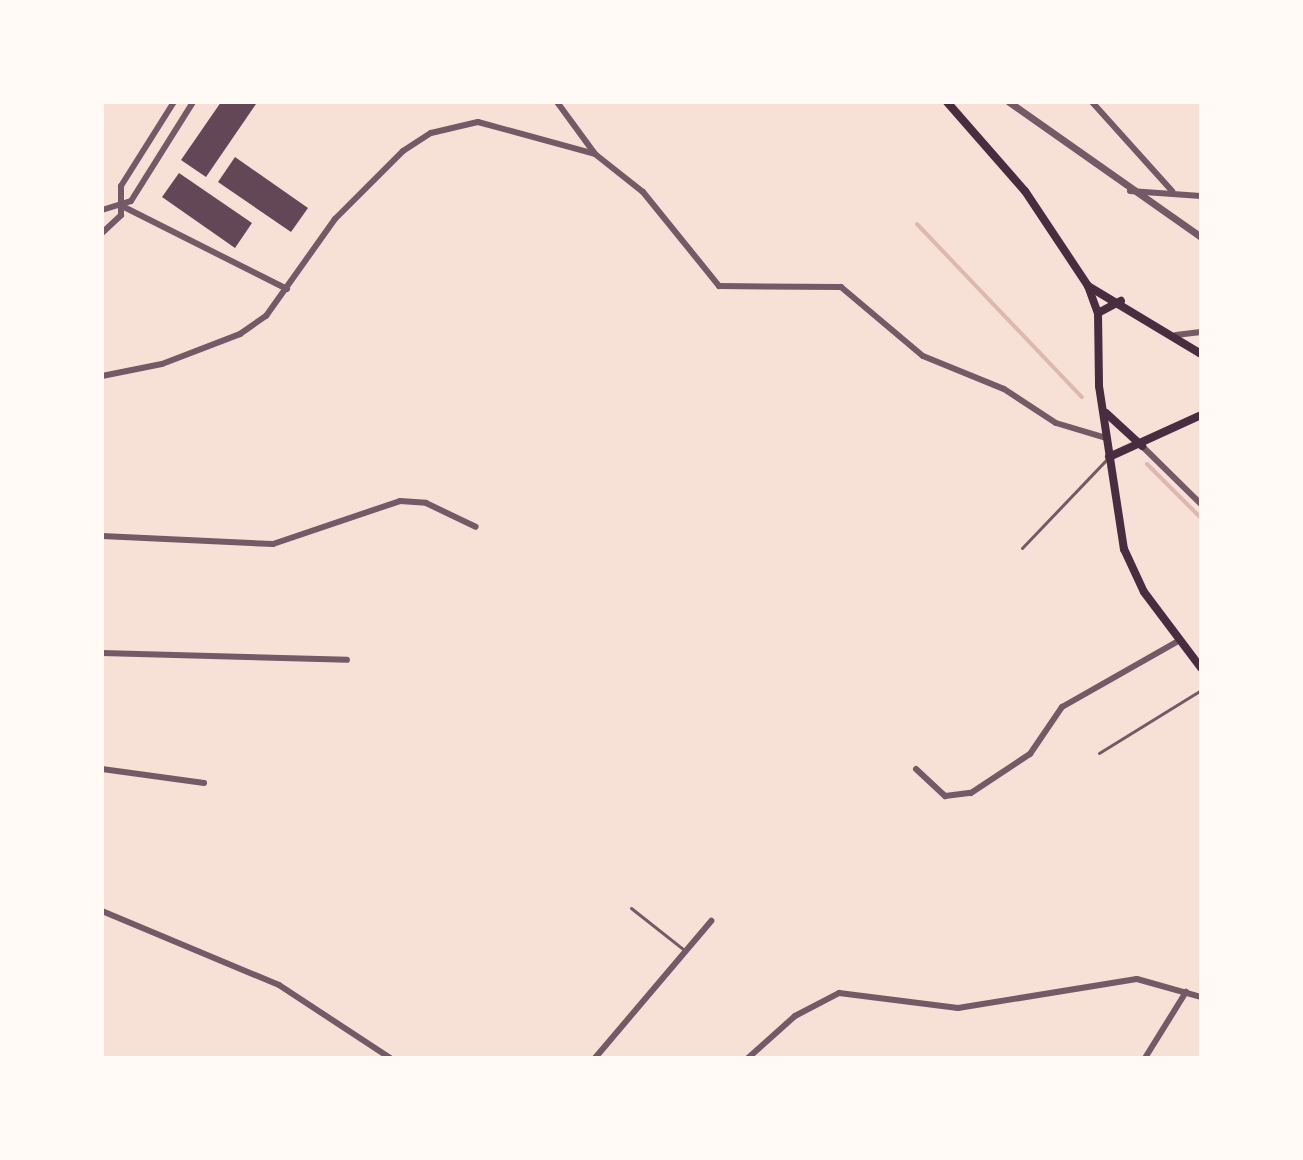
<!DOCTYPE html>
<html>
<head>
<meta charset="utf-8">
<style>
	body { margin:0 }
	#map { position:relative; width:1303px; height:1160px; overflow:hidden; background:#f7e1d7; font-family:"Source Sans 3",sans-serif }
	div>[style] { position:absolute }
	.stream>* { height:4px; margin:-2px; padding:0 2px; transform-origin:2px; border-radius:2px; background:#dcb8b0 }
	.building>* { inset:0; background:#644757 }
	.service>* { height:3px; margin:-1.5px; padding:0 1.5px; transform-origin:1.5px; border-radius:1.5px; background:#755966 }
	.minor>* { height:6px; margin:-3px; padding:0 3px; transform-origin:3px; border-radius:3px; background:#755966 }
	.tertiary>* { height:7px; margin:-3.5px; padding:0 3.5px; transform-origin:3.5px; border-radius:3.5px; background:#755966 }
	.secondary>* { height:8px; margin:-4px; padding:0 4px; transform-origin:4px; border-radius:4px; background:#4a2c40 }
	span { translate:-50% -50%; white-space:nowrap; text-align:center; line-height:1.15; -webkit-text-stroke:8px #fffaf5; paint-order:stroke }
	.frame { position:absolute; inset:0; border:104px solid #fffaf5; pointer-events:none }
</style>
</head>
<body>
<div id="map">
	<div class="stream">
		<i style="left:917px;top:224px;width:239px;rotate:46.4deg"></i>
		<i style="left:1147px;top:464px;width:76px;rotate:45deg"></i>
	</div>
	<div class="building">
		<i style="clip-path:polygon(221px 102px,256px 104px,206px 177px,181px 160px)"></i>
		<i style="clip-path:polygon(235px 157px,308px 208px,291px 232px,218px 182px)"></i>
		<i style="clip-path:polygon(179px 173px,252px 223px,235px 248px,162px 197px)"></i>
	</div>
	<div class="service">
		<i style="left:1022px;top:548px;width:126px;rotate:-46.3deg"></i>
		<i style="left:1099px;top:753px;width:120px;rotate:-31.7deg"></i>
		<i style="left:631px;top:908px;width:66px;rotate:38.3deg"></i>
	</div>
	<div class="minor">
		<i style="left:557px;top:102px;width:64px;rotate:53.8deg"></i>
		<i style="left:1092px;top:102px;width:120px;rotate:48deg"></i>
		<i style="left:1130px;top:191px;width:71px;rotate:4deg"></i>
		<i style="left:120px;top:205px;width:187px;rotate:26.7deg"></i>
		<i style="left:102px;top:210px;width:30px;rotate:-17deg"></i>
		<i style="left:131px;top:201px;width:117px;rotate:-57.9deg"></i>
		<i style="left:102px;top:233px;width:26px;rotate:-43deg"></i>
		<i style="left:121px;top:215px;width:29px;rotate:-90deg"></i>
		<i style="left:121px;top:186px;width:99px;rotate:-57.8deg"></i>
		<i style="left:1176px;top:335px;width:25px;rotate:-7deg"></i>
		<i style="left:102px;top:376px;width:61px;rotate:-11.3deg"></i>
		<i style="left:162px;top:364px;width:84px;rotate:-21deg"></i>
		<i style="left:240px;top:334px;width:32px;rotate:-35deg"></i>
		<i style="left:266px;top:316px;width:119px;rotate:-54.6deg"></i>
		<i style="left:335px;top:219px;width:96px;rotate:-45deg"></i>
		<i style="left:403px;top:151px;width:33px;rotate:-33deg"></i>
		<i style="left:431px;top:133px;width:48px;rotate:-13.2deg"></i>
		<i style="left:478px;top:122px;width:121px;rotate:15.3deg"></i>
		<i style="left:595px;top:154px;width:61px;rotate:38.4deg"></i>
		<i style="left:643px;top:192px;width:121px;rotate:51deg"></i>
		<i style="left:719px;top:286px;width:122px;rotate:0.5deg"></i>
		<i style="left:841px;top:287px;width:107px;rotate:40.1deg"></i>
		<i style="left:923px;top:356px;width:87px;rotate:22.2deg"></i>
		<i style="left:1004px;top:389px;width:62px;rotate:33.2deg"></i>
		<i style="left:1056px;top:423px;width:52px;rotate:16.7deg"></i>
		<i style="left:1143px;top:447px;width:81px;rotate:44.5deg"></i>
		<i style="left:102px;top:536px;width:171px;rotate:2.7deg"></i>
		<i style="left:273px;top:544px;width:134px;rotate:-18.7deg"></i>
		<i style="left:400px;top:501px;width:26px;rotate:4deg"></i>
		<i style="left:426px;top:503px;width:55px;rotate:25.6deg"></i>
		<i style="left:102px;top:653px;width:245px;rotate:1.6deg"></i>
		<i style="left:102px;top:769px;width:103px;rotate:7.8deg"></i>
		<i style="left:916px;top:769px;width:40px;rotate:43deg"></i>
		<i style="left:945px;top:796px;width:26px;rotate:-7deg"></i>
		<i style="left:971px;top:793px;width:71px;rotate:-33.5deg"></i>
		<i style="left:1030px;top:754px;width:57px;rotate:-55.8deg"></i>
		<i style="left:1062px;top:707px;width:133px;rotate:-29.6deg"></i>
		<i style="left:102px;top:911px;width:192px;rotate:22.7deg"></i>
		<i style="left:279px;top:985px;width:133px;rotate:33.3deg"></i>
		<i style="left:595px;top:1058px;width:180px;rotate:-49.7deg"></i>
		<i style="left:748px;top:1058px;width:63px;rotate:-41.8deg"></i>
		<i style="left:795px;top:1016px;width:50px;rotate:-27.6deg"></i>
		<i style="left:839px;top:993px;width:120px;rotate:7.2deg"></i>
		<i style="left:958px;top:1008px;width:181px;rotate:-9.2deg"></i>
		<i style="left:1137px;top:979px;width:66px;rotate:15.7deg"></i>
		<i style="left:1145px;top:1058px;width:78px;rotate:-58.2deg"></i>
	</div>
	<div class="tertiary">
		<i style="left:1009px;top:102px;width:235px;rotate:35.1deg"></i>
	</div>
	<div class="secondary">
		<i style="left:947px;top:102px;width:118px;rotate:48.8deg"></i>
		<i style="left:1025px;top:191px;width:114px;rotate:56.4deg"></i>
		<i style="left:1088px;top:286px;width:29px;rotate:70deg"></i>
		<i style="left:1098px;top:313px;width:73px;rotate:89.2deg"></i>
		<i style="left:1099px;top:386px;width:165px;rotate:81.3deg"></i>
		<i style="left:1124px;top:549px;width:47px;rotate:65.1deg"></i>
		<i style="left:1144px;top:592px;width:95px;rotate:53.1deg"></i>
		<i style="left:1088px;top:286px;width:132px;rotate:31deg"></i>
		<i style="left:1098px;top:313px;width:26px;rotate:-28deg"></i>
		<i style="left:1106px;top:413px;width:49px;rotate:42.5deg"></i>
		<i style="left:1109px;top:457px;width:101px;rotate:-24.5deg"></i>
	</div>
	<div class="frame"></div>
</div>
</body>
</html>
